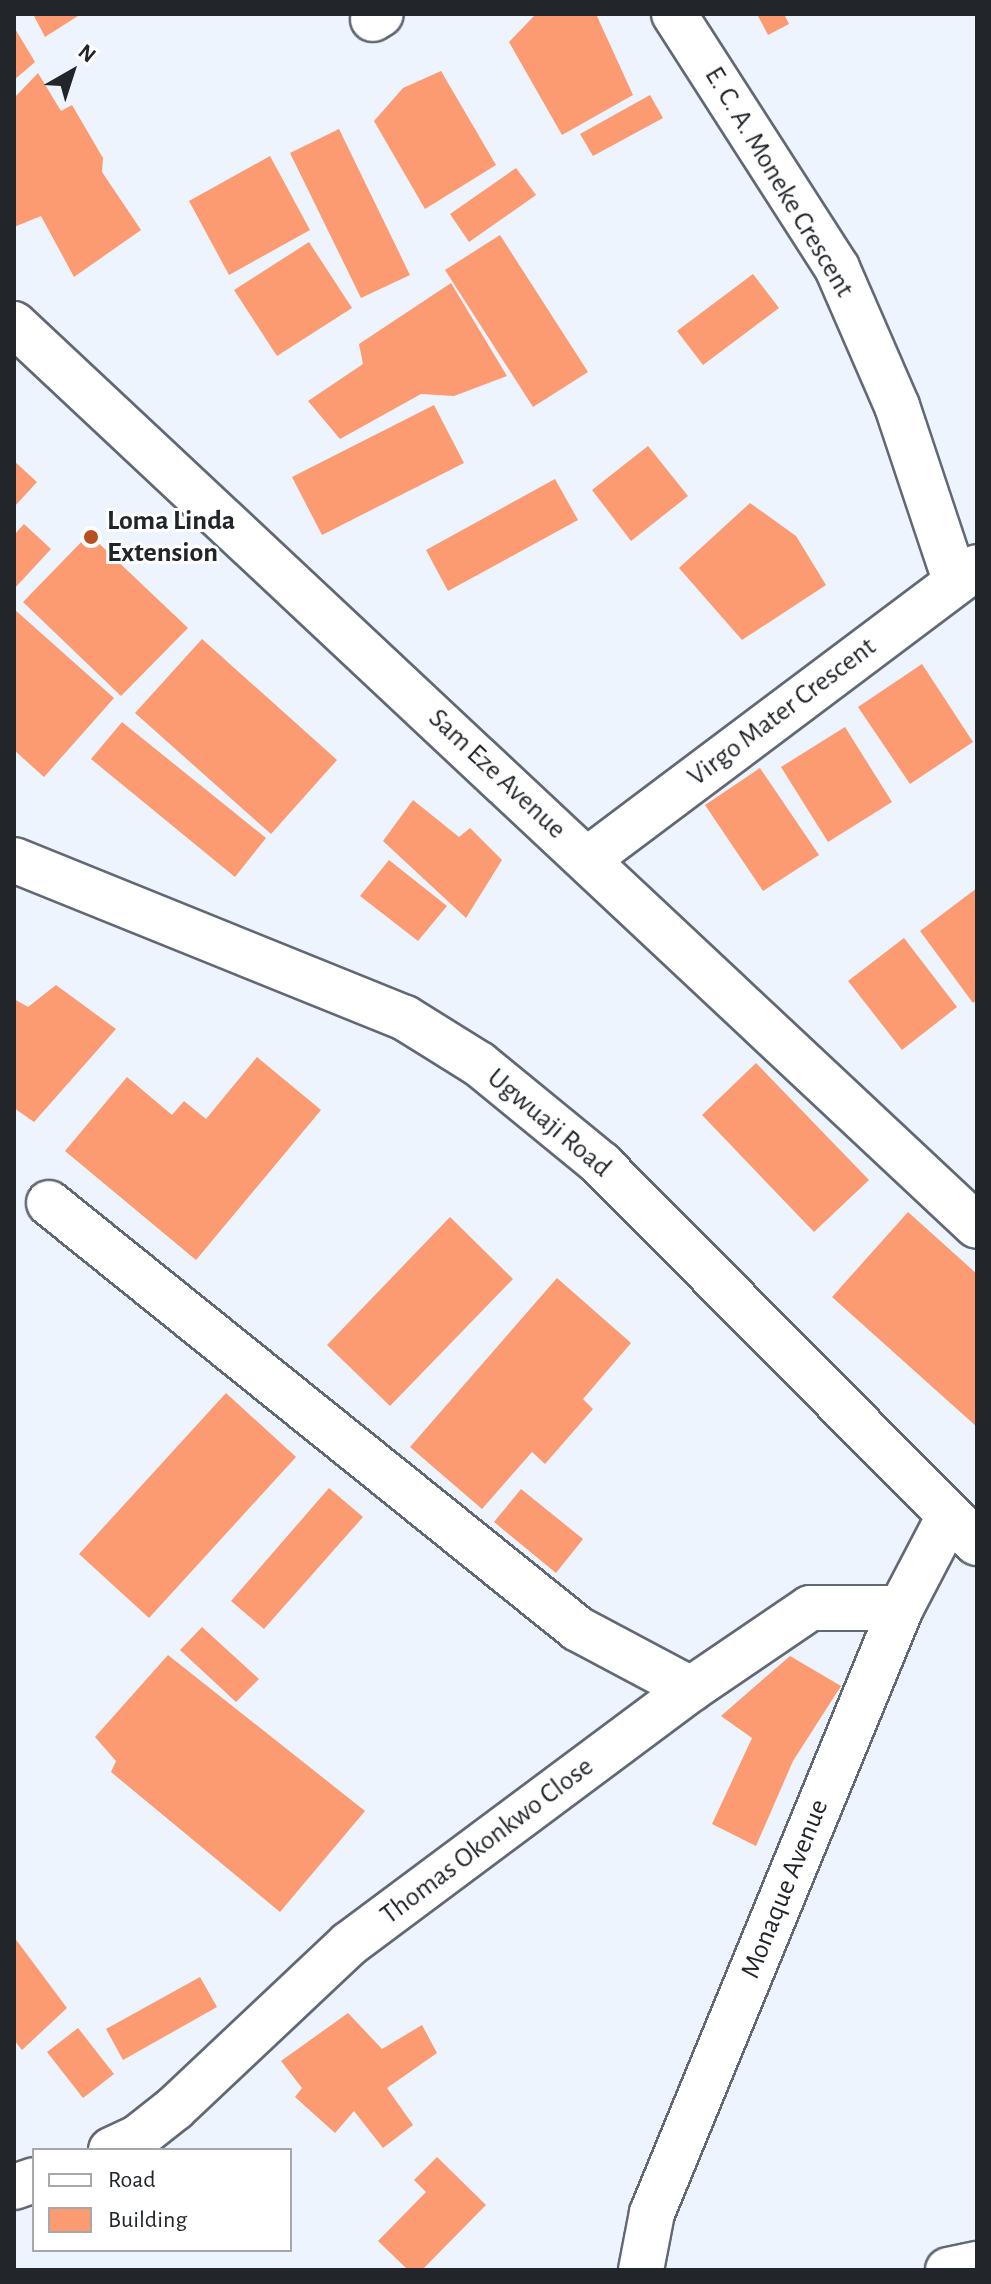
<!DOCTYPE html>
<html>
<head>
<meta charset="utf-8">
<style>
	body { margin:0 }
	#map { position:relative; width:991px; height:2284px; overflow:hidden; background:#edf4fe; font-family:"Alegreya Sans",sans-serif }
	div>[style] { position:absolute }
	.building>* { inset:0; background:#fc9a72 }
	.roads { filter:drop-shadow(2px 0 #626974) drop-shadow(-2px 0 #626974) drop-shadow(0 2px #626974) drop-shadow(0 -2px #626974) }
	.minor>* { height:44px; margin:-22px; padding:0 22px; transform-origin:22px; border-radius:22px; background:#fff }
	.major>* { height:44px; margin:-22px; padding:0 22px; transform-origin:22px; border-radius:22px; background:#fff }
	.dots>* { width:22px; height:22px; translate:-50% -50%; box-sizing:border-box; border:4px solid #fff; border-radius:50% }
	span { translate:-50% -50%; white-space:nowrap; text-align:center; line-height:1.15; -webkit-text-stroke:6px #fff; paint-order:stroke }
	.street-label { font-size:28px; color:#22262a }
	.poi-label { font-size:28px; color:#22262a; font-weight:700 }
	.left { translate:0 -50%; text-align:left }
	.frame { position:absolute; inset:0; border:16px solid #22262a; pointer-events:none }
	.legend { position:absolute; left:32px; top:2148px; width:260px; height:104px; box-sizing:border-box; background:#fff; border:2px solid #a7a8aa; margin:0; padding:10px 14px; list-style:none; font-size:24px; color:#22262a }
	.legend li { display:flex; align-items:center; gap:16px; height:40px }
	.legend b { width:40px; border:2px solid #a7a8aa }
	.north { position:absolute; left:32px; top:32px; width:80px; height:80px; -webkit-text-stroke:6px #fff; paint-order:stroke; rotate:39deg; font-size:22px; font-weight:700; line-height:32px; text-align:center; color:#22262a }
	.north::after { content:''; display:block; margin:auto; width:28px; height:36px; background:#22262a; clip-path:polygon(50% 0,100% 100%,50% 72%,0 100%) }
</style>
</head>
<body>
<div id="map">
	<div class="building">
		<i style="clip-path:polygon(33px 14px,81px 14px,45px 37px)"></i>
		<i style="clip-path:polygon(536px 14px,596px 14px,633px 95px,562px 135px,509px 42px)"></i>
		<i style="clip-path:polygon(757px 14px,784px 14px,789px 24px,768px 35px)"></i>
		<i style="clip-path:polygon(14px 27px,35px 62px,14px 80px)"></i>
		<i style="clip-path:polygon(441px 71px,496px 165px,425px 209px,374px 121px,403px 88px)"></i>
		<i style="clip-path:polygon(38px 73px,61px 111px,72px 105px,103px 158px,102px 172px,141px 230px,74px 277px,41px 216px,14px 227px,14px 98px)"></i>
		<i style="clip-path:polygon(650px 95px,663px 118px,593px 156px,580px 134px)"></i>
		<i style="clip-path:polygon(339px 129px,410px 275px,361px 298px,290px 153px)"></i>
		<i style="clip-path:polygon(270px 156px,310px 230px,229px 275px,189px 201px)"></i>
		<i style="clip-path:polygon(516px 168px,536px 195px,469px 242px,450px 214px)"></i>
		<i style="clip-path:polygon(500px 235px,588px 372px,533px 407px,445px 270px)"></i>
		<i style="clip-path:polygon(309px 242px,352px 308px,277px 356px,234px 290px)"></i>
		<i style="clip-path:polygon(753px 274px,779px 308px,703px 365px,677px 331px)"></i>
		<i style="clip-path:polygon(451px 283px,507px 376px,454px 396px,421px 394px,340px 439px,308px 401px,363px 364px,359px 344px)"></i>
		<i style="clip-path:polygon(434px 405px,464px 463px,322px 535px,292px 477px)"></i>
		<i style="clip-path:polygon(648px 446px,688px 496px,631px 541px,592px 490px)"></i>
		<i style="clip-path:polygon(14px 461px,37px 482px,14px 507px)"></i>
		<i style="clip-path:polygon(555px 479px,578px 520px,448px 591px,426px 550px)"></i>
		<i style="clip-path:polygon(750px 503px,796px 536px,826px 585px,742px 640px,679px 568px)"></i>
		<i style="clip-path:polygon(24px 524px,51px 549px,14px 589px,14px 535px)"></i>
		<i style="clip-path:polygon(89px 534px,188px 628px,121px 696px,23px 602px)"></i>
		<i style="clip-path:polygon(14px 609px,114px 698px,44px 777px,14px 750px)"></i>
		<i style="clip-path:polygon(202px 639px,337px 760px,271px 834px,135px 713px)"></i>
		<i style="clip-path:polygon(922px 664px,973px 742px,910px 784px,858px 707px)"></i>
		<i style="clip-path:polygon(122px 722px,266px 838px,235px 877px,91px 759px)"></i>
		<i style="clip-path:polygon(845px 727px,892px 802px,828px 842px,781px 767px)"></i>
		<i style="clip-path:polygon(760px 768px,819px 855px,763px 891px,705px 805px)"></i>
		<i style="clip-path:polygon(413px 800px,459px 837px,470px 828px,502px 860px,466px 918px,383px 841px)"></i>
		<i style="clip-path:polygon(389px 860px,447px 906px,418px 941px,360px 896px)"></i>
		<i style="clip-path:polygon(977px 888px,977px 1000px,973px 1003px,920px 931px)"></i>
		<i style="clip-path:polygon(904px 938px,957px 1007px,902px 1050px,848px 981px)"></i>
		<i style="clip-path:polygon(56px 985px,116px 1029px,34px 1122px,14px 1108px,14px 999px,28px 1007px)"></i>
		<i style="clip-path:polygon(257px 1057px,321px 1110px,196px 1260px,65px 1151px,127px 1077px,172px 1115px,184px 1101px,206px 1119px)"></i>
		<i style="clip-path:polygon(756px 1063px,869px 1180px,814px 1232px,702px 1115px)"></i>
		<i style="clip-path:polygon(908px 1212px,977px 1274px,977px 1427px,832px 1297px)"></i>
		<i style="clip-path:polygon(450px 1217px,513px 1279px,390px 1406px,327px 1345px)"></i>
		<i style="clip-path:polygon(557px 1278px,631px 1343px,583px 1399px,593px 1409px,545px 1464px,532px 1452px,482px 1509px,410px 1447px)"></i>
		<i style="clip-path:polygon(226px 1393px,296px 1457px,149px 1618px,79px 1554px)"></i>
		<i style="clip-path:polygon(329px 1488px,363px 1517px,264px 1629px,231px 1601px)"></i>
		<i style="clip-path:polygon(521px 1489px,583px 1539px,556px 1573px,494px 1522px)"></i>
		<i style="clip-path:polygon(202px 1627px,259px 1679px,236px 1702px,180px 1650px)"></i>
		<i style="clip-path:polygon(168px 1655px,365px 1811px,280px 1912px,111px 1772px,116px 1761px,95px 1737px)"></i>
		<i style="clip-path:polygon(790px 1656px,841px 1686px,793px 1761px,756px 1846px,712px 1824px,752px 1738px,721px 1716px)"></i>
		<i style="clip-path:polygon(14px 1937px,67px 2008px,22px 2050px,14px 2040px)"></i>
		<i style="clip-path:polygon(200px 1977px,217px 2007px,123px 2060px,106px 2029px)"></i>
		<i style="clip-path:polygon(348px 2013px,382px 2049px,422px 2025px,437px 2053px,387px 2088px,413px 2125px,383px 2148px,354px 2111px,335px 2133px,295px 2097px,302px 2088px,281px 2061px)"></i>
		<i style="clip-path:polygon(78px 2028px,114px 2074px,83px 2098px,47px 2052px)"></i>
		<i style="clip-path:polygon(437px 2157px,486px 2205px,422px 2270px,408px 2270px,378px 2241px,426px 2192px,414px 2180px)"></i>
	</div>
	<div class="roads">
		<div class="minor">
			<i style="left:674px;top:14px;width:302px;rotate:57.3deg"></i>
			<i style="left:837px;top:268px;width:150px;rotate:66.5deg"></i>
			<i style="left:897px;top:406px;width:183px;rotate:71.6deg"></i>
			<i style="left:373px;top:19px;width:9px;rotate:-32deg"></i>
			<i style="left:14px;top:324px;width:1319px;rotate:43.13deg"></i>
			<i style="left:588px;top:859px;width:486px;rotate:-36.9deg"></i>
			<i style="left:49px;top:1203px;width:679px;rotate:38.84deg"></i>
			<i style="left:578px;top:1629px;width:128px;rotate:28deg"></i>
			<i style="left:111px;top:2150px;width:29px;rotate:-25deg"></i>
			<i style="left:137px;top:2138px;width:48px;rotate:-38.3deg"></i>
			<i style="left:175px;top:2108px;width:239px;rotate:-43.3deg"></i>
			<i style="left:349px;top:1944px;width:427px;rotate:-36.7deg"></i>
			<i style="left:691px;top:1689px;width:144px;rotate:-34.2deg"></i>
			<i style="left:810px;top:1608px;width:91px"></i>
			<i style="left:14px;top:2187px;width:21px;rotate:-19deg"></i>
			<i style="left:641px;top:2270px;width:58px;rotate:-79.1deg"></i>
			<i style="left:652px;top:2213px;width:654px;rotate:-67.63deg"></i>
			<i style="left:901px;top:1608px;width:104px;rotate:-62.4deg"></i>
			<i style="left:948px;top:2270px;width:30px;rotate:-12deg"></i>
		</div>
		<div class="major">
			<i style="left:14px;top:860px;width:422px;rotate:22deg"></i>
			<i style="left:405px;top:1018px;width:87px;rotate:31.9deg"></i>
			<i style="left:479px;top:1064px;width:158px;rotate:39.3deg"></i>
			<i style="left:601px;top:1164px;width:534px;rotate:45.23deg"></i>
		</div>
	</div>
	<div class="dots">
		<i style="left:91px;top:537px;background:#b55020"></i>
	</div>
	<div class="street-label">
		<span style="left:779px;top:182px;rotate:59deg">E. C. A. Moneke Crescent</span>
		<span style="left:782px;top:712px;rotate:-37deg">Virgo Mater Crescent</span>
		<span style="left:497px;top:774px;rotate:43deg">Sam Eze Avenue</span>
		<span style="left:549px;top:1123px;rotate:40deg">Ugwuaji Road</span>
		<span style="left:487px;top:1841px;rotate:-37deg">Thomas Okonkwo Close</span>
		<span style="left:785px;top:1889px;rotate:-68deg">Monaque Avenue</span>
	</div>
	<div class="poi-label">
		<span class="left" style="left:107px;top:537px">Loma Linda<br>Extension</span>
	</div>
	<div class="frame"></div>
	<ul class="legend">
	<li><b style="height:10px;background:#fff"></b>Road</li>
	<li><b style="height:22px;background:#fc9a72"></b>Building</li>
	</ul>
	<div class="north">N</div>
</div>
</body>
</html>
